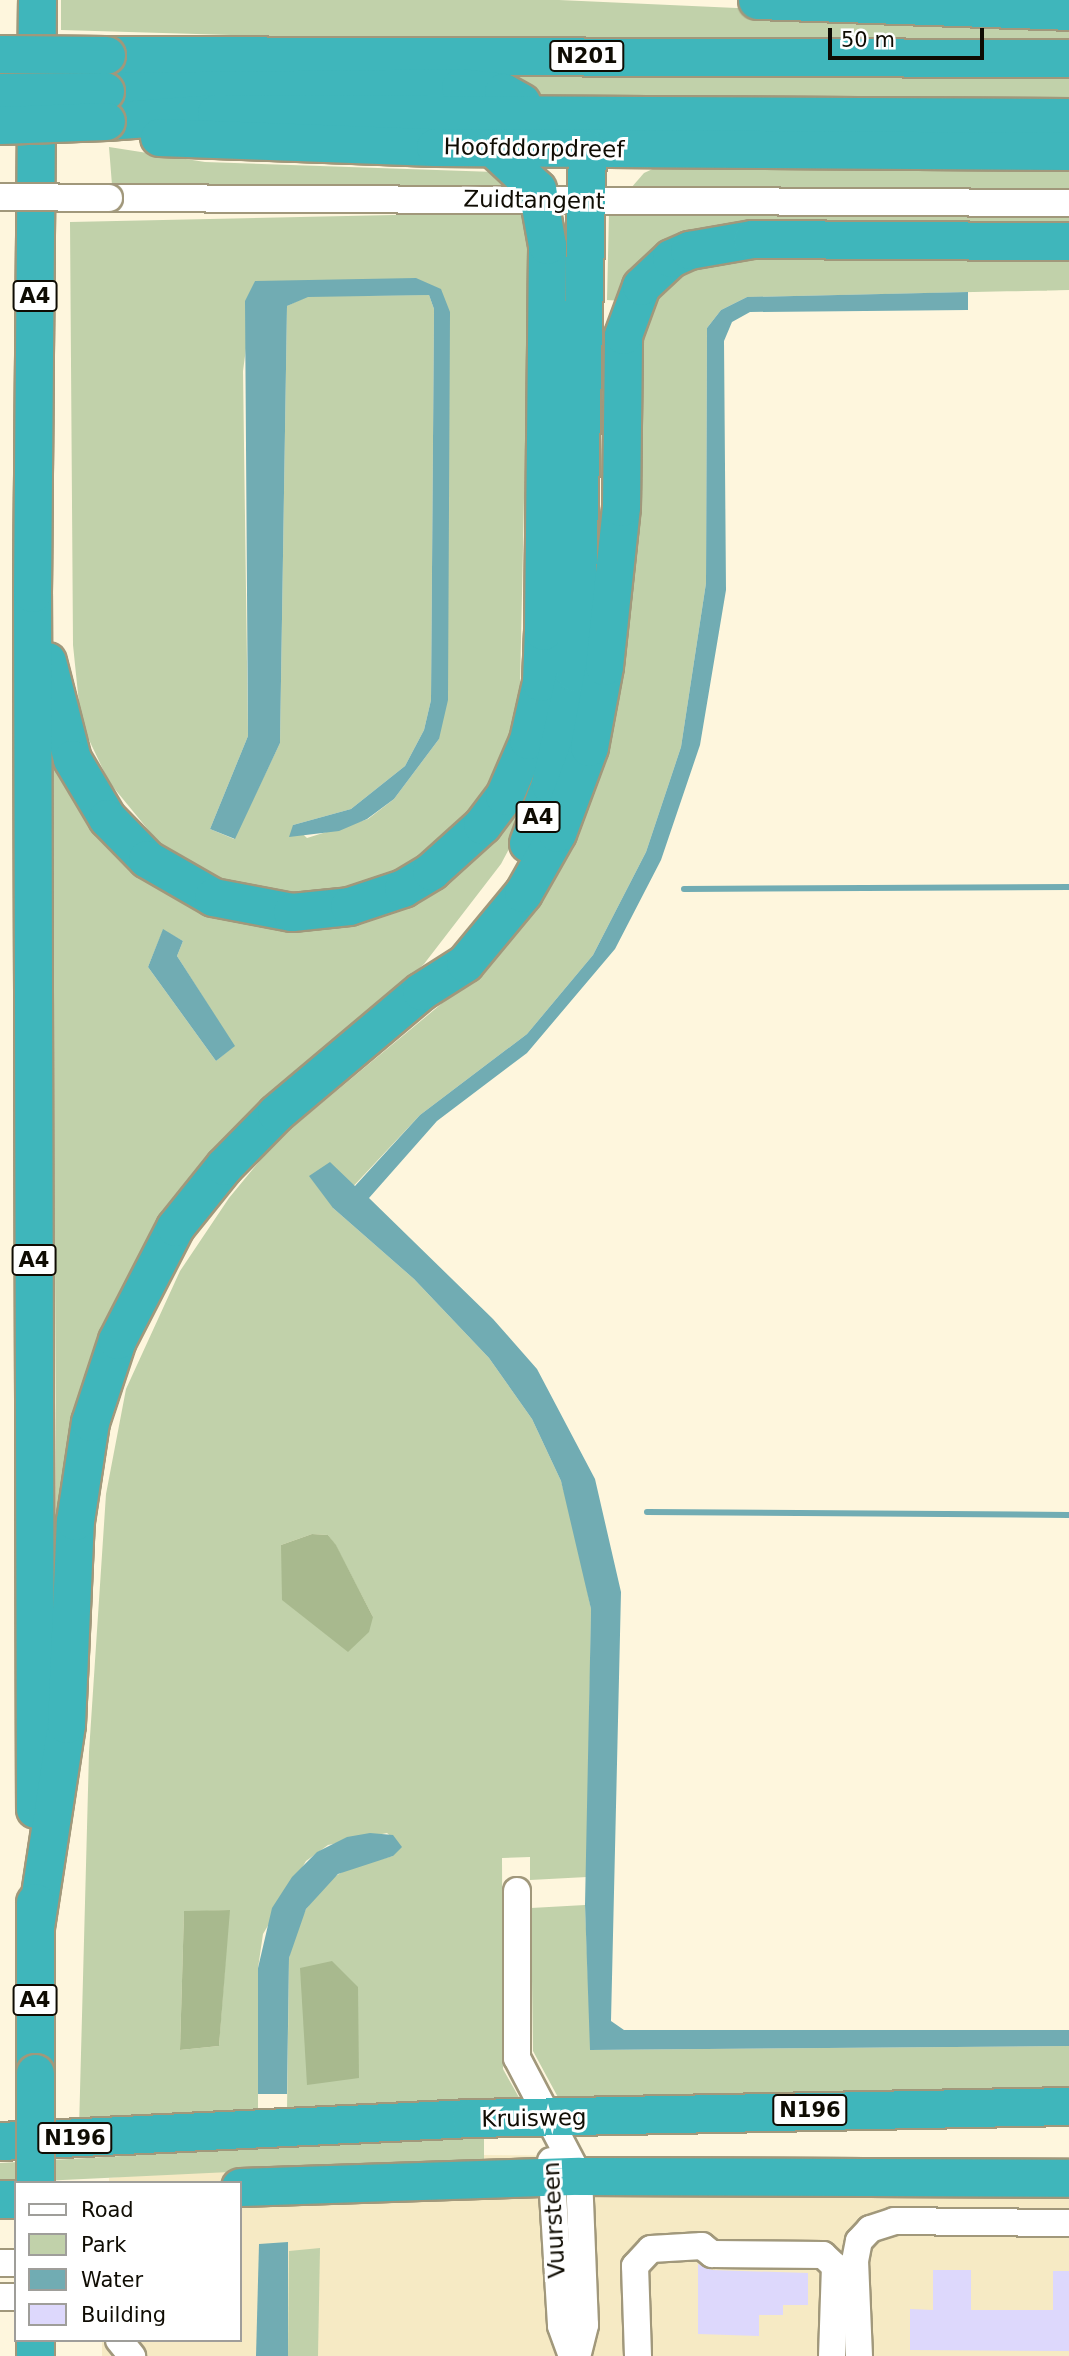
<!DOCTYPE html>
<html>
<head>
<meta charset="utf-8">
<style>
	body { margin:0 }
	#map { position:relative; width:1069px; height:2356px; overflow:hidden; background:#fef6dd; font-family:"DejaVu Sans",sans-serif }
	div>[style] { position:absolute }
	.built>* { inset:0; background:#f6eac4 }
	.green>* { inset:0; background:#c1d1aa }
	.forest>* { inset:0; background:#a8b98e }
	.water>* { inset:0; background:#71acb3 }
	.stream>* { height:6px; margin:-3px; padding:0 3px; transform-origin:3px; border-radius:3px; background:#71acb3 }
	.building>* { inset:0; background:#ddd8fc }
	.roads { filter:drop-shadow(2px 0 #a1987b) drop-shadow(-2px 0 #a1987b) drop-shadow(0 2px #a1987b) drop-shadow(0 -2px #a1987b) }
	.minor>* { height:26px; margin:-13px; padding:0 13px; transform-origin:13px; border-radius:13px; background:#fff }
	.highway>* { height:37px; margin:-18.5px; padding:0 18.5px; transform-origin:18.5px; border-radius:18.5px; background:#3fb6bb }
	.bridges { filter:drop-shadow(2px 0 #a1987b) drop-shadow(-2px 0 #a1987b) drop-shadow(0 2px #a1987b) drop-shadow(0 -2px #a1987b) }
	.minor-bridge>* { height:26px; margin:-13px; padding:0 13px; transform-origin:13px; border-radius:13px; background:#fff }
	.highway-bridge>* { height:37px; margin:-18.5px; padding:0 18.5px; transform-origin:18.5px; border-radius:18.5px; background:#3fb6bb }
	span { translate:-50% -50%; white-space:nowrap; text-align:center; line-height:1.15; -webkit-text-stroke:6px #fff; paint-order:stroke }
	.shield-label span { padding:2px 5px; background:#fff; border:2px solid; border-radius:5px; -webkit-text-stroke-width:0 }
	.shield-label { font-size:21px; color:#0f0c03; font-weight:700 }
	.street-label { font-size:23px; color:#0f0c03 }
	.legend { position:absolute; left:14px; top:2181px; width:228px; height:161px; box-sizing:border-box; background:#fff; border:2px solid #9f9e9a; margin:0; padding:9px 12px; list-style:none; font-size:21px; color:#0f0c03 }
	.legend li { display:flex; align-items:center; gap:14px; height:35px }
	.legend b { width:35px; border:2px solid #9f9e9a }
	.scale { position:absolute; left:828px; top:28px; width:156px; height:32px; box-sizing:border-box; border:4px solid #0f0c03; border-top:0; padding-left:9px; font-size:21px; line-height:24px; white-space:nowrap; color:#0f0c03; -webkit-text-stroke:5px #fff; paint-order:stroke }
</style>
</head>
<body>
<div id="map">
	<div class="built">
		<i style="clip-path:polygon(351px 2154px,1069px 2160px,1069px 2356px,102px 2356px,102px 2340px,240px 2340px,240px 2183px,109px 2183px,109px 2178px)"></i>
	</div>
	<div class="green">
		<i style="clip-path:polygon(61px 0,559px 0,1069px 23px,1069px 47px,462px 42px,61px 30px)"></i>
		<i style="clip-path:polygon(509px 67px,1069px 71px,1069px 105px,550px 103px,509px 81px)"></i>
		<i style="clip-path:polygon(109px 147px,205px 162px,495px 172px,520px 189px,112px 185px)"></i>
		<i style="clip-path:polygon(672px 160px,1069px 162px,1069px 190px,631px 188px,644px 173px)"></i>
		<i style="clip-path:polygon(evenodd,530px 212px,520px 689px,515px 726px,493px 775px,474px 809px,439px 843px,407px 866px,359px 886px,314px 896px,256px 891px,201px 873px,159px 843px,109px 782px,81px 723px,73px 645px,70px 222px,530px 212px,255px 281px,441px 289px,439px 739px,394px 799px,368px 819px,307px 838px,293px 825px,351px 809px,405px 766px,424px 730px,431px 700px,434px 309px,429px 295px,308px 296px,287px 306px,280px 743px,234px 839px,210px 829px,248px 736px,243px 371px,255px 281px)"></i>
		<i style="clip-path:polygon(609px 212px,1069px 214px,1069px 232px,745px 234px,623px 301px,607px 300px)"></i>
		<i style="clip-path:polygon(evenodd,1069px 252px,1069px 290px,747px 297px,721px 310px,707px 328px,706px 583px,681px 747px,646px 852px,593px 955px,527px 1034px,420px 1115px,333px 1208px,414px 1279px,489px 1358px,532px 1419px,561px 1481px,575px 1530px,591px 1609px,587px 1877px,530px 1880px,530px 1857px,502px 1858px,503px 2069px,521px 2101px,287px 2110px,289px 1958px,295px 1932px,306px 1909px,329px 1880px,349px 1868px,393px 1856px,396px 1841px,387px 1833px,328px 1845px,306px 1861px,263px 1934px,258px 1968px,258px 2112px,79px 2129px,89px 1752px,106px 1494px,126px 1389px,180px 1271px,229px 1198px,276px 1141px,446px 1000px,521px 915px,565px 841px,642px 322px,665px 281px,707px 258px,1069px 252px,312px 1534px,328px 1535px,336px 1546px,373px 1617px,281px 1545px,312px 1534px,1069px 252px,229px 1910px,219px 2046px,180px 2050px,184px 1912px,229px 1910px)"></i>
		<i style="clip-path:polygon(evenodd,569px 639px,526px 817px,501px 864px,424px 964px,257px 1109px,208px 1159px,67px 1515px,56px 1516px,53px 741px,85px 801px,262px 920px,470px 848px,569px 639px,163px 930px,183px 941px,177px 956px,234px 1046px,216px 1061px,148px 967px,163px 930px)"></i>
		<i style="clip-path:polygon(585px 1905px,591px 2050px,1069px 2046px,1069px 2093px,813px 2092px,560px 2101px,533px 2051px,531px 1908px)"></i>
		<i style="clip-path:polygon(484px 2135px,484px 2160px,0 2183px,0 2163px)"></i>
		<i style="clip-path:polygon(320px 2248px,318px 2356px,288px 2356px,289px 2251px)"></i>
	</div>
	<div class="forest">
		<i style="clip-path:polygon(312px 1534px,328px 1535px,336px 1545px,373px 1617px,369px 1632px,348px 1652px,282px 1600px,281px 1545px)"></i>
		<i style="clip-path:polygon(230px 1910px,219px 2046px,180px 2050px,184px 1911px)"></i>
		<i style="clip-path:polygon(332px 1961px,358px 1987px,359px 2078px,307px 2085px,300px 1968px)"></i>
	</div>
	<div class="water">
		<i style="clip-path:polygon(416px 278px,441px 289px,450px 312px,448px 700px,439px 739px,394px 799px,367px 819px,339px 831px,289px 837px,293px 825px,351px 809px,405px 766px,424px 730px,431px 700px,434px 309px,429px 295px,308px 297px,287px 306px,280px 743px,235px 839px,210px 829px,248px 736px,245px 301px,255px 281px)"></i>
		<i style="clip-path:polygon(968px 292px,968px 310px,750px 312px,732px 322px,724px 341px,726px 590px,700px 745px,661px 860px,615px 949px,527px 1053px,437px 1121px,369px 1198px,493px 1319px,537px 1369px,595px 1479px,621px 1592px,611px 2021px,624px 2030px,1069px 2030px,1069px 2046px,590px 2050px,585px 1905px,591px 1609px,561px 1481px,532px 1419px,489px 1358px,414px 1279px,333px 1208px,309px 1176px,330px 1162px,355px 1186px,420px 1115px,527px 1034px,593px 955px,646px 852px,681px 747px,706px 583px,707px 328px,721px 310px,747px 297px)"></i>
		<i style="clip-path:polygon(163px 929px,183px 941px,177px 956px,235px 1046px,216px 1061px,148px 967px)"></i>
		<i style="clip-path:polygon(370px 1833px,393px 1835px,402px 1847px,393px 1856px,338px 1874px,306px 1909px,289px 1958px,287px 2094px,258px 2094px,258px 1968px,272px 1908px,292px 1877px,317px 1852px,347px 1837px)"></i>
		<i style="clip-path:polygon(288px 2242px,288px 2356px,256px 2356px,259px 2244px)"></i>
	</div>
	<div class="stream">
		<i style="left:684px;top:889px;width:385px;rotate:-0.3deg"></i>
		<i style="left:647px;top:1512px;width:422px;rotate:0.4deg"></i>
	</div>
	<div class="building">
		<i style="clip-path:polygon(698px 2264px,712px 2270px,808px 2273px,808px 2305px,783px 2305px,783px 2315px,759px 2315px,759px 2336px,698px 2334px)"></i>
		<i style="clip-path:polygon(933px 2270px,971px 2270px,971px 2310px,1053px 2310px,1053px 2271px,1069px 2271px,1069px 2351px,910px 2350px,910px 2309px,933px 2310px)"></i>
	</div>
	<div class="roads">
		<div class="minor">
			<i style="left:109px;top:198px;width:960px;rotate:0.3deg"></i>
			<i style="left:517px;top:1891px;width:167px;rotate:90deg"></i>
			<i style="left:517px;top:2058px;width:133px;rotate:62.3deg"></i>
			<i style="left:579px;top:2176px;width:149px;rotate:87.7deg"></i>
			<i style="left:585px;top:2325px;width:32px;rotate:104deg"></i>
			<i style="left:551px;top:2161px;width:165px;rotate:86.5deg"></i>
			<i style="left:561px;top:2326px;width:32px;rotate:70deg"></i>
			<i style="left:0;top:2263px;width:16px"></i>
			<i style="left:0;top:2297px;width:16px"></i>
			<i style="left:119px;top:2340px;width:21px;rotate:51deg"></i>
			<i style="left:638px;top:2356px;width:90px;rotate:-91.9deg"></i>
			<i style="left:635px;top:2266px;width:23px;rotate:-47deg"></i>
			<i style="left:651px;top:2249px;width:51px;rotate:-3.4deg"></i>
			<i style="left:702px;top:2246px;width:13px;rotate:39deg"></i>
			<i style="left:712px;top:2254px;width:111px;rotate:0.5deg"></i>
			<i style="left:823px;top:2255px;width:16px;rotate:43deg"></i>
			<i style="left:835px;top:2266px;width:90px;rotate:91.9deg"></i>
			<i style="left:859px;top:2356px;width:95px;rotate:-92.4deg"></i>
			<i style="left:855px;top:2261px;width:20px;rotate:-79deg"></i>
			<i style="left:859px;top:2241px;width:16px;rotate:-47deg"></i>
			<i style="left:870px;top:2229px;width:25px;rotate:-18deg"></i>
			<i style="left:894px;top:2221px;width:175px;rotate:0.7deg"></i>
		</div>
		<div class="highway">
			<i style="left:757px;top:0;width:312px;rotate:2deg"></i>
			<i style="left:106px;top:55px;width:963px;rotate:0.18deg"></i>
			<i style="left:105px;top:91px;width:355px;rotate:-0.6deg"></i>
			<i style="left:460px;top:87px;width:43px;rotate:6.6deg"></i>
			<i style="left:503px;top:92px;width:21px;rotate:29deg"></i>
			<i style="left:106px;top:121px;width:110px;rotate:-4.2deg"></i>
			<i style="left:216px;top:113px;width:853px;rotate:0.27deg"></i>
			<i style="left:159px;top:137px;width:276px;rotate:2.1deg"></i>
			<i style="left:435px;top:147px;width:634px;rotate:0.36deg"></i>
			<i style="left:47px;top:661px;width:101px;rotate:75.7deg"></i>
			<i style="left:72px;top:759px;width:69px;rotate:59.3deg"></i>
			<i style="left:107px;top:818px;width:57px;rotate:45.7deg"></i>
			<i style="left:147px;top:859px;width:76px;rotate:29.9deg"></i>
			<i style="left:213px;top:897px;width:80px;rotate:10.8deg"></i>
			<i style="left:292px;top:912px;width:57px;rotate:-6deg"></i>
			<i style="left:349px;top:906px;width:57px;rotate:-18.4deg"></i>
			<i style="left:403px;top:888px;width:33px;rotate:-31deg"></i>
			<i style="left:431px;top:871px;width:69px;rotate:-42deg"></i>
			<i style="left:482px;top:825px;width:36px;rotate:-53deg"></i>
			<i style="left:504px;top:796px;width:61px;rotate:-66.8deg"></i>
			<i style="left:528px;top:740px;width:59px;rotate:-77.4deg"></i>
			<i style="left:541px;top:682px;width:51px;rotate:-87.8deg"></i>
			<i style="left:543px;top:631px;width:386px;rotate:-89.4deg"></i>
			<i style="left:547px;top:245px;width:57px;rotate:-100.1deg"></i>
			<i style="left:537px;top:189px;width:60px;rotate:-137deg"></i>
			<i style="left:528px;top:843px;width:63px;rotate:-69.6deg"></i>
			<i style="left:550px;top:784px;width:114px;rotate:-77.3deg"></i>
			<i style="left:575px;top:673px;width:524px;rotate:-88.69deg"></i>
			<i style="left:35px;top:1809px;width:1216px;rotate:-90.14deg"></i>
			<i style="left:32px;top:593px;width:593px;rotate:-89.52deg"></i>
			<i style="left:35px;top:1927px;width:205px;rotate:-81.3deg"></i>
			<i style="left:66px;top:1724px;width:203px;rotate:-87.5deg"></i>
			<i style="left:75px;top:1521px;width:100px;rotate:-81.4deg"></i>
			<i style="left:90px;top:1422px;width:86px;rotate:-71.8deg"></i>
			<i style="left:117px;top:1340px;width:127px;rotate:-62.8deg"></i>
			<i style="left:175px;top:1227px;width:78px;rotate:-51.2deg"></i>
			<i style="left:224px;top:1166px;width:74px;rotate:-45.5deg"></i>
			<i style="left:276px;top:1113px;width:189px;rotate:-40.1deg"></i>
			<i style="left:421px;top:991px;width:52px;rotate:-32.5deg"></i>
			<i style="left:465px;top:963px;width:91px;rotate:-50.4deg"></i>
			<i style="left:523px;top:893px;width:69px;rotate:-60.5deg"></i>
			<i style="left:557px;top:833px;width:92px;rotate:-69.6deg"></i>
			<i style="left:589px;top:747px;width:82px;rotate:-79.5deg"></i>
			<i style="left:604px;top:666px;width:160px;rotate:-83.9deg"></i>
			<i style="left:621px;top:507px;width:172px;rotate:-89.3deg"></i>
			<i style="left:623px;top:335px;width:52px;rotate:-69.8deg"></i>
			<i style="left:641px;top:286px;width:41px;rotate:-43deg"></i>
			<i style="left:671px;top:258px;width:20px;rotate:-24deg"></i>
			<i style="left:689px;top:250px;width:64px;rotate:-9.9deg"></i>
			<i style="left:752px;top:239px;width:317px;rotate:0.4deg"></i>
			<i style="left:35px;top:2073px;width:171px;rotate:-90deg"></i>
			<i style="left:0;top:2141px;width:472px;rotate:-2.8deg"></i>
			<i style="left:471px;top:2118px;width:598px;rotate:-1.15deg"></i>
			<i style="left:240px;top:2187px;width:339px;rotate:-1.9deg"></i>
			<i style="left:579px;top:2176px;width:490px;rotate:0.2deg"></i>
			<i style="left:0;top:2199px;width:16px"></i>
			<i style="left:35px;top:2340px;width:16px;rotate:90deg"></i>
		</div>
	</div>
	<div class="bridges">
		<div class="minor-bridge">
			<i style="left:0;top:197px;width:109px;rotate:0.5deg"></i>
		</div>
		<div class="highway-bridge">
			<i style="left:0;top:54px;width:106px;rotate:0.5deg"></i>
			<i style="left:0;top:92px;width:105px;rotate:-0.5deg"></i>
			<i style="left:0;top:125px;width:106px;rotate:-2.2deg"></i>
			<i style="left:35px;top:2183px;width:110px;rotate:-90deg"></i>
		</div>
	</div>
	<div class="shield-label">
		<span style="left:587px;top:56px">N201</span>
		<span style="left:35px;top:296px">A4</span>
		<span style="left:538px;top:817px">A4</span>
		<span style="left:34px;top:1260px">A4</span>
		<span style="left:35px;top:2000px">A4</span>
		<span style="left:810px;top:2110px">N196</span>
		<span style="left:75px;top:2138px">N196</span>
	</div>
	<div class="street-label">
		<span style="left:534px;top:148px;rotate:1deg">Hoofddorpdreef</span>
		<span style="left:534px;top:200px;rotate:1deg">Zuidtangent</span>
		<span style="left:534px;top:2118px;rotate:-1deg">Kruisweg</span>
		<span style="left:554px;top:2220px;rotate:-93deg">Vuursteen</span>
	</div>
	<ul class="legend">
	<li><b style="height:9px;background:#fff"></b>Road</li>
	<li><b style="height:19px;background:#c1d1aa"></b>Park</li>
	<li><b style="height:19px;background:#71acb3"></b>Water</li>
	<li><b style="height:19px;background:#ddd8fc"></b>Building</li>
	</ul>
	<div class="scale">50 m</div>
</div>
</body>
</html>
